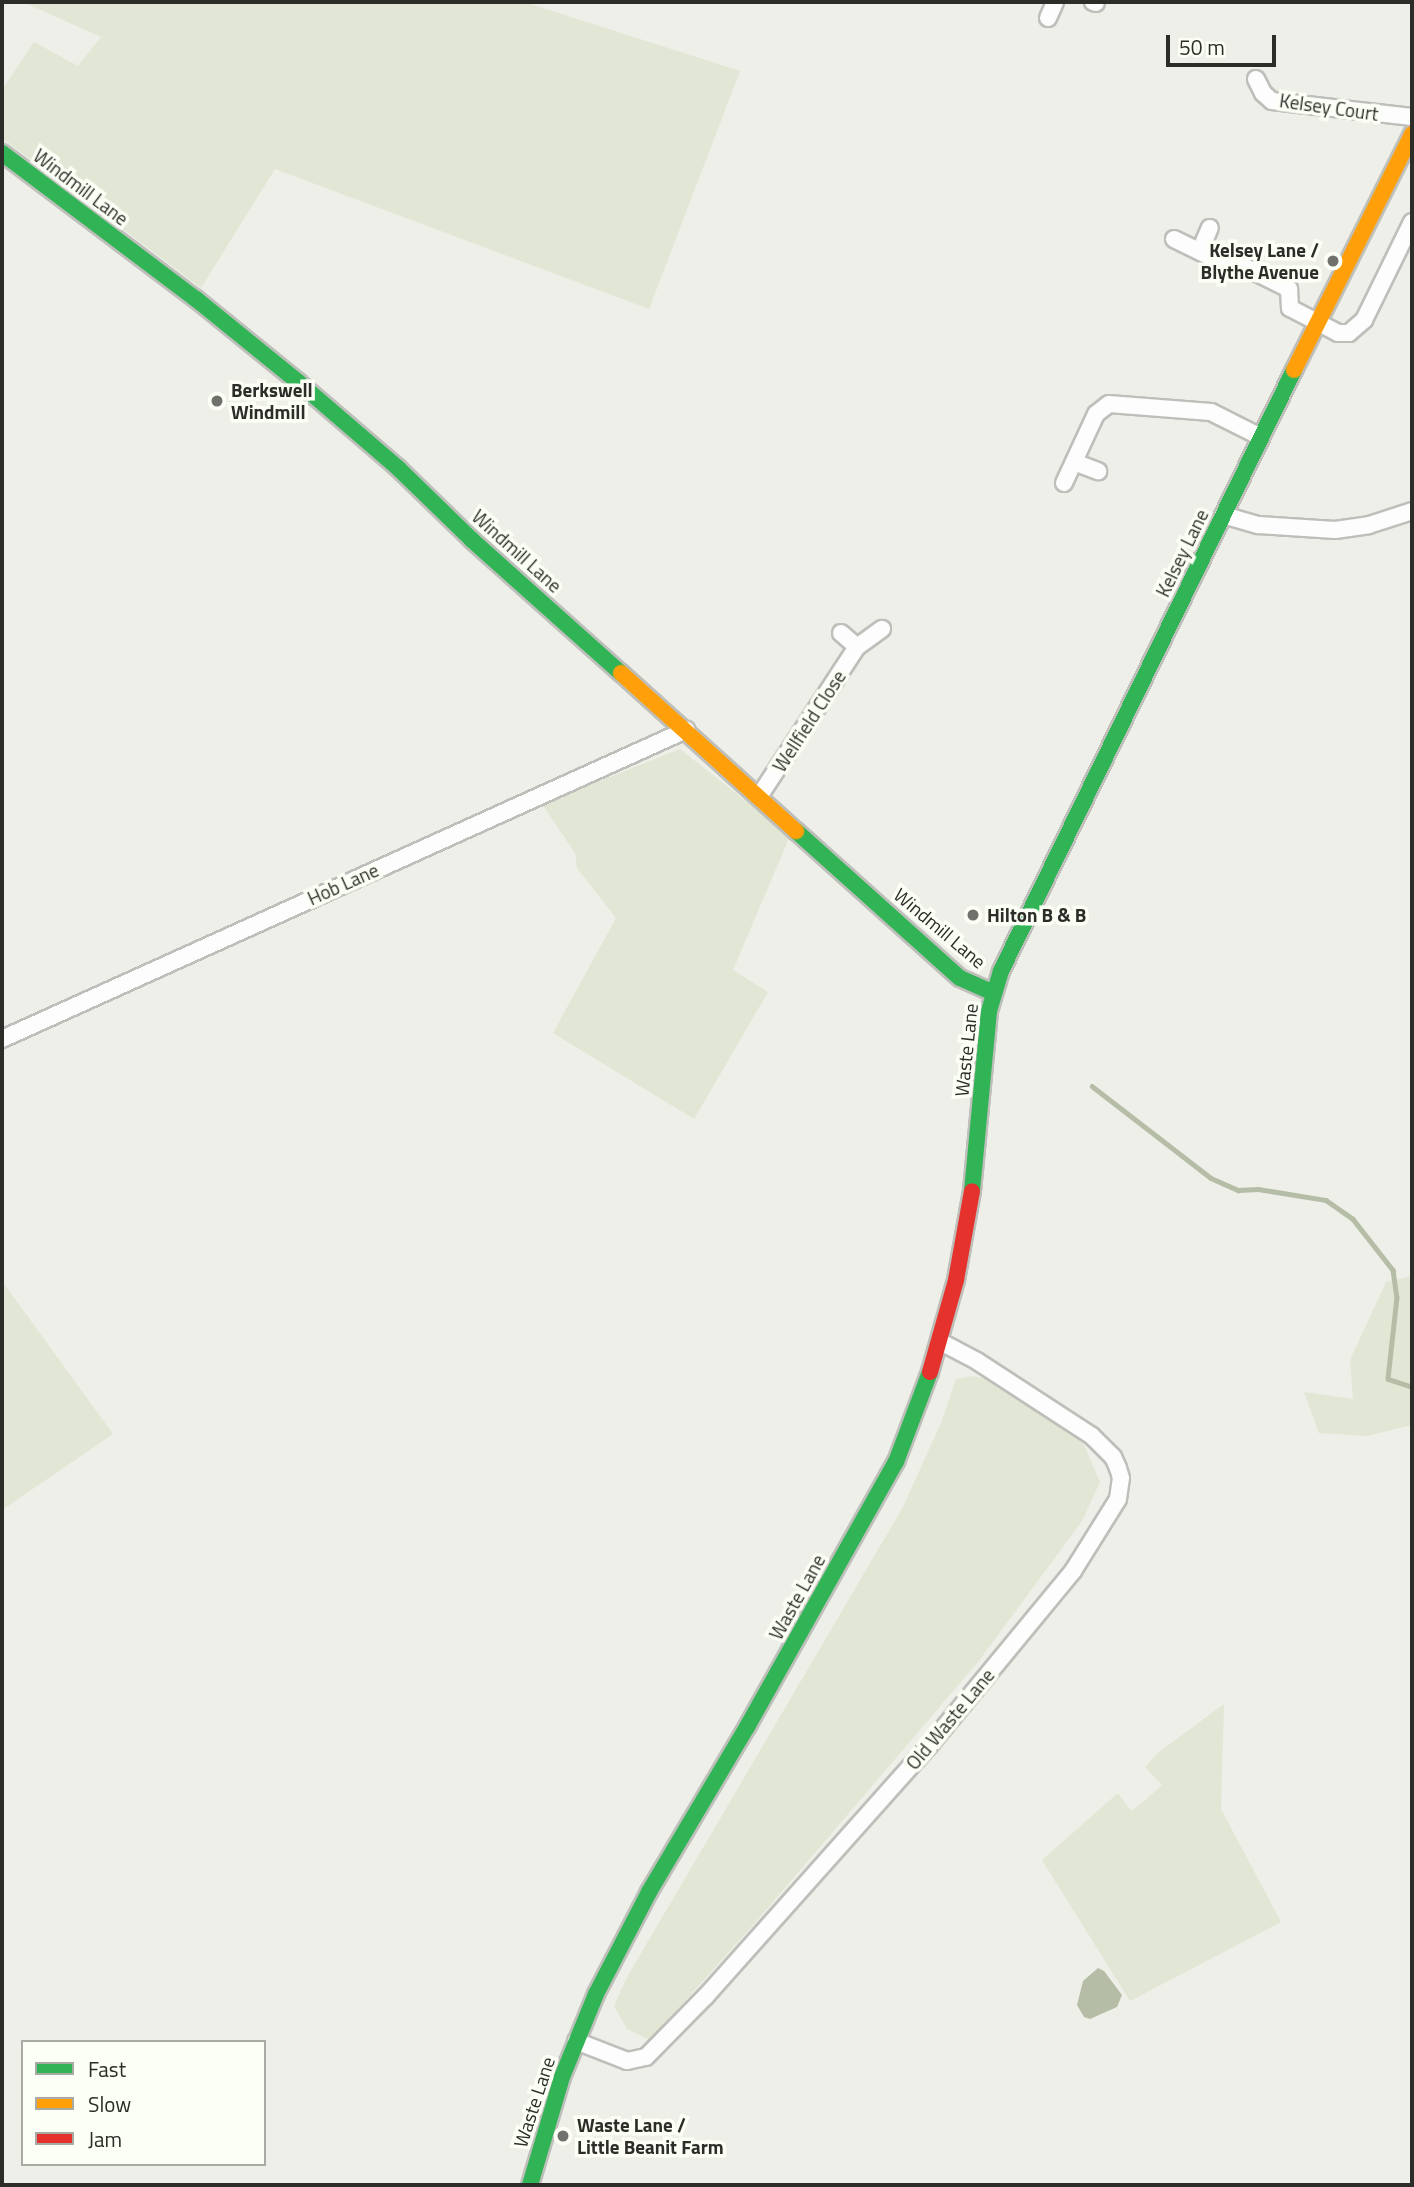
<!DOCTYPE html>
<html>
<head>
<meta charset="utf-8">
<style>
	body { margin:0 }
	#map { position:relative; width:1414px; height:2187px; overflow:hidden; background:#edefe8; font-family:"Titillium Web",sans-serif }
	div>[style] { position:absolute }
	.green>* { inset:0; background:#e1e7d4 }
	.water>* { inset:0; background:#b6bda6 }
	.stream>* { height:4.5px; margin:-2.25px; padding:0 2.25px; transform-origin:2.25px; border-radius:2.25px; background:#b6bda6 }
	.roads { filter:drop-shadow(2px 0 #bebfba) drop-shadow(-2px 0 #bebfba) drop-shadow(0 2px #bebfba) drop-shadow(0 -2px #bebfba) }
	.street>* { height:16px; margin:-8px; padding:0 8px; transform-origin:8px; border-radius:8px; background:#fcfdfc }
	.fast>* { height:16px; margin:-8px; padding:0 8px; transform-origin:8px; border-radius:8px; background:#30b455 }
	.slow>* { height:16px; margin:-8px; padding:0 8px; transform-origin:8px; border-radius:8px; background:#ff9f0a }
	.jam>* { height:16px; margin:-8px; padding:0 8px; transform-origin:8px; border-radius:8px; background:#e5322d }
	.dots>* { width:19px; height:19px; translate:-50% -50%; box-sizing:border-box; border:4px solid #fbfff5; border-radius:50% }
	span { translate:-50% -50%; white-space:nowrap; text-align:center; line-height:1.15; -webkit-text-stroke:7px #fbfff5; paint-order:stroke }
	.street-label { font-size:19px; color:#2c2d29 }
	.poi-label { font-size:19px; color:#2c2d29; font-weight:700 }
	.right { translate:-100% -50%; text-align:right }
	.left { translate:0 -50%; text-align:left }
	.frame { position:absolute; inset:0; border:4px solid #2c2d29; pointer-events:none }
	.legend { position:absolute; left:21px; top:2040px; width:245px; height:126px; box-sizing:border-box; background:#fbfff5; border:2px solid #a8aba3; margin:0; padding:9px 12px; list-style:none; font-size:21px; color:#2c2d29 }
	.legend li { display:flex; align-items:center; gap:14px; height:35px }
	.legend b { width:35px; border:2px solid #a8aba3 }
	.scale { position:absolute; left:1166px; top:35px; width:110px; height:32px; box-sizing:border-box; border:4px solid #2c2d29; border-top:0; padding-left:9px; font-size:21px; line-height:24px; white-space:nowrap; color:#2c2d29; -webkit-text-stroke:5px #fbfff5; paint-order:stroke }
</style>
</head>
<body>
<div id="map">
	<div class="green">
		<i style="clip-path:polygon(23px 2px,524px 2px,740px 71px,649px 309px,275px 169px,201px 288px,2px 138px,2px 90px,34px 42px,78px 66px,101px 37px)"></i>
		<i style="clip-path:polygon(680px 749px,790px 836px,733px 970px,768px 992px,694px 1119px,553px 1033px,616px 918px,577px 868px,575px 853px,542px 804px)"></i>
		<i style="clip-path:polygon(1412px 1276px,1412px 1425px,1367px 1436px,1319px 1433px,1304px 1392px,1353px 1399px,1350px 1360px,1386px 1282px)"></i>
		<i style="clip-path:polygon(2px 1281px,113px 1434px,2px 1510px)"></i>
		<i style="clip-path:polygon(974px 1376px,1000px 1383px,1045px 1411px,1084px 1445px,1100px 1482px,1082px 1521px,978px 1662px,754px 1924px,650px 2040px,627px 2029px,614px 2006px,626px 1979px,903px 1507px,941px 1423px,956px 1379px)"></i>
		<i style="clip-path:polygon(1224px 1704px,1221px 1809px,1281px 1922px,1130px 2001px,1042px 1860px,1118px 1793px,1131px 1811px,1142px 1803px,1162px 1785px,1145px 1767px,1159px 1752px)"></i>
	</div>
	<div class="water">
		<i style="clip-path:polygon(1098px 1968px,1104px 1971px,1122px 1995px,1117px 2007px,1090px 2019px,1084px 2017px,1077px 2005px,1083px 1981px)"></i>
	</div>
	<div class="stream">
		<i style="left:1092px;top:1086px;width:150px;rotate:37.7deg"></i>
		<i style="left:1211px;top:1178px;width:30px;rotate:24deg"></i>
		<i style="left:1238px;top:1190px;width:20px;rotate:-3deg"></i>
		<i style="left:1258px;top:1189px;width:69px;rotate:9.2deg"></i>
		<i style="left:1326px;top:1200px;width:33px;rotate:35deg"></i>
		<i style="left:1353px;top:1219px;width:65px;rotate:51.9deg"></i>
		<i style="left:1393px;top:1270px;width:27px;rotate:82deg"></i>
		<i style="left:1397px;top:1297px;width:82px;rotate:96.3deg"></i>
		<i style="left:1388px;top:1379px;width:25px;rotate:18deg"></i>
	</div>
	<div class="roads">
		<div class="street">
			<i style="left:1093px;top:2px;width:3px;rotate:18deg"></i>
			<i style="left:1048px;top:18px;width:17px;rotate:-66deg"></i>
			<i style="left:1256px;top:79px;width:16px;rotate:63deg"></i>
			<i style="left:1263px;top:93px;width:12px;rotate:42deg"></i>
			<i style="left:1272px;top:101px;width:141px;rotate:6.5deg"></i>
			<i style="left:1174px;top:239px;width:59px;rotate:26.1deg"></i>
			<i style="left:1227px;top:265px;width:14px"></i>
			<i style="left:1241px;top:265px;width:54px;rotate:26.6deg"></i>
			<i style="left:1289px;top:289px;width:19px;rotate:87deg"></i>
			<i style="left:1290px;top:308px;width:54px;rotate:27.5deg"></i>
			<i style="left:1338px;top:333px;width:11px"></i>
			<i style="left:1349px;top:333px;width:20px;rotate:-41deg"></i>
			<i style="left:1364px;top:320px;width:109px;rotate:-63.9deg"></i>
			<i style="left:1200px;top:251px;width:25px;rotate:-67deg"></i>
			<i style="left:1074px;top:462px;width:26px;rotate:21deg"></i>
			<i style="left:1064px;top:483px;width:76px;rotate:-65.1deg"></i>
			<i style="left:1096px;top:414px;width:16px;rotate:-38deg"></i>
			<i style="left:1109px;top:404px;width:102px;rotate:4.5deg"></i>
			<i style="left:1211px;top:412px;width:56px;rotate:26.6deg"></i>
			<i style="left:1223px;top:515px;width:37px;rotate:16deg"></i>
			<i style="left:1259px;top:525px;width:76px;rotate:3.8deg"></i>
			<i style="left:1335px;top:530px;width:34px;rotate:-8deg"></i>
			<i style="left:1369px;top:525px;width:45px;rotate:-18deg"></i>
			<i style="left:841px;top:633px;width:21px;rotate:41deg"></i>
			<i style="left:760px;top:795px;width:177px;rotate:-56.8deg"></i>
			<i style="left:857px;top:647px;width:31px;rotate:-36deg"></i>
			<i style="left:2px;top:1039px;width:751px;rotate:-24.31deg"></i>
			<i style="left:576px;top:2041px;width:55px;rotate:21.4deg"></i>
			<i style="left:627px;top:2061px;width:19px;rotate:-12deg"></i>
			<i style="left:646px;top:2057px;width:86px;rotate:-45.5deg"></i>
			<i style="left:706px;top:1996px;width:334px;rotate:-48.3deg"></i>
			<i style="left:928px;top:1747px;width:228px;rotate:-50.5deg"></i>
			<i style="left:1073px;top:1571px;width:85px;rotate:-58deg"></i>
			<i style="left:1118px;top:1499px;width:21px;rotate:-82deg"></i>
			<i style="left:1121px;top:1478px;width:10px;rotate:-107deg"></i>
			<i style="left:1118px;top:1468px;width:12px;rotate:-114deg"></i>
			<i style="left:1113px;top:1457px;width:30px;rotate:-135deg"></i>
			<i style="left:1092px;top:1436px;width:137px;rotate:-146.9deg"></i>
			<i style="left:977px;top:1361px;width:41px;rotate:-152.2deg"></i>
		</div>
		<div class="fast">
			<i style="left:2px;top:153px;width:243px;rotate:37deg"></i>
			<i style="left:196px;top:299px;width:132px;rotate:39.1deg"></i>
			<i style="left:298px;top:382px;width:132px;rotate:40.7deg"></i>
			<i style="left:398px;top:468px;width:103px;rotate:44.2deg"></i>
			<i style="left:472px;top:540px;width:200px;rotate:41.8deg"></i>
			<i style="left:796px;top:831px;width:220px;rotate:41.9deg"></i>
			<i style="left:960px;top:978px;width:36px;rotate:24deg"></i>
			<i style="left:972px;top:1191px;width:181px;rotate:-84.6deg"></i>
			<i style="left:989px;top:1011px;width:42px;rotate:-73.3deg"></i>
			<i style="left:1001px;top:971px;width:669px;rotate:-64.01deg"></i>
			<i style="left:530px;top:2185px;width:113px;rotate:-73.5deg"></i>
			<i style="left:562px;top:2077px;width:90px;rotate:-67.7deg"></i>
			<i style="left:596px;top:1994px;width:115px;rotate:-62.5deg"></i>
			<i style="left:649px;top:1892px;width:192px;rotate:-59.3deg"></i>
			<i style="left:747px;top:1727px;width:304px;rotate:-60.7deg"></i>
			<i style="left:896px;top:1462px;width:96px;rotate:-69.3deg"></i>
		</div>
		<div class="slow">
			<i style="left:1294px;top:370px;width:264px;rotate:-63.4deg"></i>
			<i style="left:621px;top:673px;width:236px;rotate:42.1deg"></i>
		</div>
		<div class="jam">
			<i style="left:930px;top:1372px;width:96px;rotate:-74.2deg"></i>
			<i style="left:956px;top:1280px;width:90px;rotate:-79.8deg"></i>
		</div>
	</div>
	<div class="dots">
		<i style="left:1333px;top:261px;background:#70716c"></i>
		<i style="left:217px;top:401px;background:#70716c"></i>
		<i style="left:973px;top:915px;background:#70716c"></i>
		<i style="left:563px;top:2136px;background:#70716c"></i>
	</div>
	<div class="street-label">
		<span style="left:1329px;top:107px;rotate:8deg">Kelsey Court</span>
		<span style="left:81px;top:187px;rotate:37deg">Windmill Lane</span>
		<span style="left:517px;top:551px;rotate:42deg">Windmill Lane</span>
		<span style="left:1182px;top:553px;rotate:-64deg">Kelsey Lane</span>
		<span style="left:809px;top:721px;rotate:-57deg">Wellfield Close</span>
		<span style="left:343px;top:884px;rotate:-24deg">Hob Lane</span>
		<span style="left:940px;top:928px;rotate:40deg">Windmill Lane</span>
		<span style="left:966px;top:1050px;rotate:-84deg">Waste Lane</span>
		<span style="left:797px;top:1597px;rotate:-61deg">Waste Lane</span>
		<span style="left:950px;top:1719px;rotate:-50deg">Old Waste Lane</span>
		<span style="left:534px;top:2102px;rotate:-72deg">Waste Lane</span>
	</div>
	<div class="poi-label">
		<span class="right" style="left:1319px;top:261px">Kelsey Lane /<br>Blythe Avenue</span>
		<span class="left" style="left:231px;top:401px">Berkswell<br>Windmill</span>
		<span class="left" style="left:987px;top:915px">Hilton B &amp; B</span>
		<span class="left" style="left:577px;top:2136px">Waste Lane /<br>Little Beanit Farm</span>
	</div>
	<div class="frame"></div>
	<ul class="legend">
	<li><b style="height:9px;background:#30b455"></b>Fast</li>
	<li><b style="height:9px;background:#ff9f0a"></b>Slow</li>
	<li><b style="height:9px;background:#e5322d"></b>Jam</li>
	</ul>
	<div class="scale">50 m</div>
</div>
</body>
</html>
